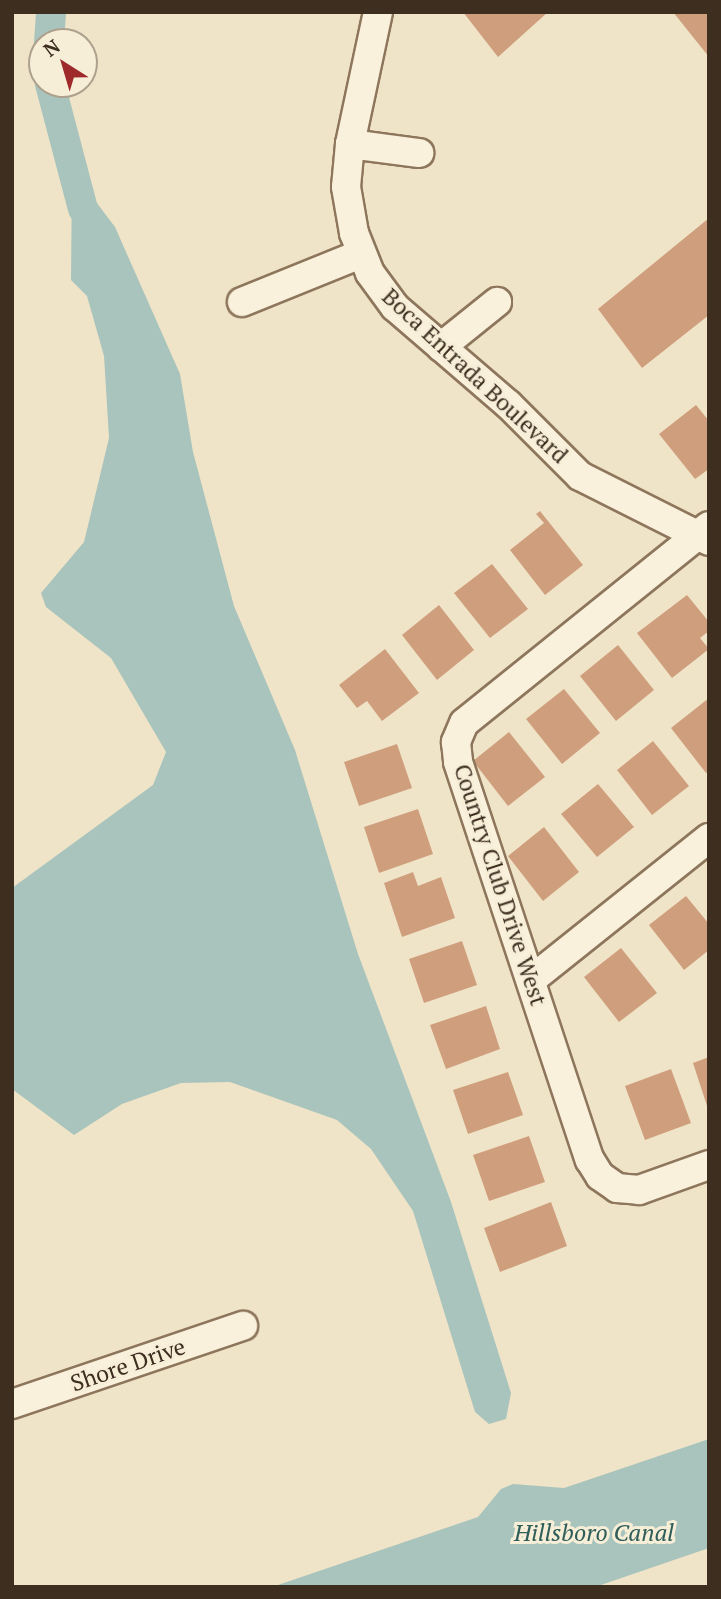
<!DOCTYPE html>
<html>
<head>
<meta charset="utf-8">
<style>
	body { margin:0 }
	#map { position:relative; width:721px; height:1599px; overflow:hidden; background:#f0e4c8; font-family:"PT Serif",serif }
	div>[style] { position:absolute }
	.water>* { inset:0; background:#a9c4bc }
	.canal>* { height:30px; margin:-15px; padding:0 15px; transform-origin:15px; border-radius:15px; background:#a9c4bc }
	.building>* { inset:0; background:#cf9f7d }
	.roads { filter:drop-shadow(2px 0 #8d765c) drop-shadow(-2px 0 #8d765c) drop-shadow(0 2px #8d765c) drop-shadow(0 -2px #8d765c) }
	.minor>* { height:28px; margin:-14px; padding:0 14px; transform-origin:14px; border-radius:14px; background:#faf1dc }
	span { translate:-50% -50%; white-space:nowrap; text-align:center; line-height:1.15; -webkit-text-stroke:6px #f7eed8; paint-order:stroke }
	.street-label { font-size:23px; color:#3d2e20 }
	.water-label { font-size:24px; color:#2f5d5a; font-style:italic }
	.frame { position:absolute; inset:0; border:14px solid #3d2e20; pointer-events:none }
	.north { position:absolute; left:28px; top:28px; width:70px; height:70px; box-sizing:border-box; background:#f7eed8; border:2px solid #ada18e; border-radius:50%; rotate:323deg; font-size:19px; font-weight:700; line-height:28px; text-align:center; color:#3d2e20 }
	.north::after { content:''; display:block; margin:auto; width:24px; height:32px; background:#9e2a2b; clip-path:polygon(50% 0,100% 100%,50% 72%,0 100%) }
</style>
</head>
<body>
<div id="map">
	<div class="water">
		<i style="clip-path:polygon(72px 170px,115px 227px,180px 374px,193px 452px,234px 606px,295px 750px,358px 954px,451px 1202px,511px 1393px,506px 1419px,489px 1424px,475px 1412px,413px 1211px,371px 1149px,337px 1120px,230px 1082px,181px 1083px,122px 1104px,74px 1135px,12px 1089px,12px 888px,153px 785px,166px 752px,111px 658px,46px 607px,41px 593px,84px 542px,109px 438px,104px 356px,87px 296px,71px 280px)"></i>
		<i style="clip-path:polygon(709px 1439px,709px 1548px,595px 1587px,272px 1587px,478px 1517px,501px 1489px,513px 1484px,564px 1488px)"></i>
	</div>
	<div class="canal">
		<i style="left:49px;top:42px;width:30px;rotate:-86deg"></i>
		<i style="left:50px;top:84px;width:129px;rotate:75.2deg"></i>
	</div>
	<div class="building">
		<i style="clip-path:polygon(463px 12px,548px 12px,498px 57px)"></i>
		<i style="clip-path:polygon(673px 12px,709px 12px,709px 57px)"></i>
		<i style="clip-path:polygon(709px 218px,709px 315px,642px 368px,598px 309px)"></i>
		<i style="clip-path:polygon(696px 405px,709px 421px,709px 469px,695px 479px,659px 434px)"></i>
		<i style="clip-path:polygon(540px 511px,583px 565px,545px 595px,510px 550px,544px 523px,536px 514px)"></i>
		<i style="clip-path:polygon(492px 564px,528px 609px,490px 638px,454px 593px)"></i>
		<i style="clip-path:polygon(687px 595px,709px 622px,709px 631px,700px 638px,709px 649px,672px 678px,637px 633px)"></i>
		<i style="clip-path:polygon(439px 605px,474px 650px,437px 680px,402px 635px)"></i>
		<i style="clip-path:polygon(618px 645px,654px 690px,616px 721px,580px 676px)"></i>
		<i style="clip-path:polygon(385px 649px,419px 693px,382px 721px,367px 701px,357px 708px,339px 685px)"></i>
		<i style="clip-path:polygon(564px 689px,600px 733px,562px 764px,526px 719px)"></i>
		<i style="clip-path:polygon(709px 698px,709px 771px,706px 773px,671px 728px)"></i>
		<i style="clip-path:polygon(509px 732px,545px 777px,508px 806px,473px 761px)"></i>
		<i style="clip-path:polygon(653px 741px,689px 786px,652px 815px,617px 770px)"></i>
		<i style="clip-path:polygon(397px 744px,412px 788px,359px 806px,344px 762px)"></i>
		<i style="clip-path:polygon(598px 784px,634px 827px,597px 857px,561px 814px)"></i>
		<i style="clip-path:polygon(418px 809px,433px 854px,379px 873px,364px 827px)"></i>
		<i style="clip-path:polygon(544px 827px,579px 872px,543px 901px,508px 856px)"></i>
		<i style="clip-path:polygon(413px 872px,418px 886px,441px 877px,455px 918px,402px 937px,384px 883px)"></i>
		<i style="clip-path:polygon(686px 896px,709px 924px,709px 950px,684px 970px,649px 925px)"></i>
		<i style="clip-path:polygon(462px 941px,477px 985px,424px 1003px,409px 959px)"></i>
		<i style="clip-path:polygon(621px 948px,657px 993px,619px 1022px,584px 977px)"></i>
		<i style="clip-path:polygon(486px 1006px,500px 1049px,446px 1069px,430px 1025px)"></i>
		<i style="clip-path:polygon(709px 1057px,709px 1109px,708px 1109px,693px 1063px)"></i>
		<i style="clip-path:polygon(671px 1069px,691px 1123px,645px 1140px,625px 1086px)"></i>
		<i style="clip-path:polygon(508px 1072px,523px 1115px,468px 1134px,453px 1090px)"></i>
		<i style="clip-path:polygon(529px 1136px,545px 1182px,489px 1201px,473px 1155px)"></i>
		<i style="clip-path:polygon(551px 1202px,567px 1246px,500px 1272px,484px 1228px)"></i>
	</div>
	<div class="roads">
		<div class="minor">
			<i style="left:378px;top:12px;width:135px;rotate:102deg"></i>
			<i style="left:350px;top:144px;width:43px;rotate:95.3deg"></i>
			<i style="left:346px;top:187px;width:47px;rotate:80.1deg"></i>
			<i style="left:354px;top:233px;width:43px;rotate:68.2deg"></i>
			<i style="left:370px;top:273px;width:42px;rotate:53.7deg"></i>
			<i style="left:395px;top:307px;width:150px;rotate:40.7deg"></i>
			<i style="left:509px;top:405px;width:100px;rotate:45deg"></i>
			<i style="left:580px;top:476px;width:144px;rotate:26.7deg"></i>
			<i style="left:350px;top:144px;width:70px;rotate:7.4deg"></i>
			<i style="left:242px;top:302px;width:128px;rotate:-22deg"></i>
			<i style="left:441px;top:347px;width:72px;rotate:-38.8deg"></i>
			<i style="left:709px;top:526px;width:314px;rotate:141.2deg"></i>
			<i style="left:464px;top:723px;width:21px;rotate:113deg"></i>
			<i style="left:456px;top:742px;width:20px;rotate:84deg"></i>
			<i style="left:458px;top:762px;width:419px;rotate:71.7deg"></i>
			<i style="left:590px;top:1160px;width:19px;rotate:58deg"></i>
			<i style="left:600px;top:1176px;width:21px;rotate:35deg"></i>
			<i style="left:617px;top:1188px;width:22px;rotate:5deg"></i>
			<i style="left:639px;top:1190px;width:74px;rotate:-19.7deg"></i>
			<i style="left:531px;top:980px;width:228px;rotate:-38.6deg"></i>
			<i style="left:12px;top:1404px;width:244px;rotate:-18.7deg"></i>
		</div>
	</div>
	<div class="street-label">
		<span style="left:475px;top:376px;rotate:43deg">Boca Entrada Boulevard</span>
		<span style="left:500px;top:885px;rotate:72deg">Country Club Drive West</span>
		<span style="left:128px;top:1365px;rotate:-19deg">Shore Drive</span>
	</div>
	<div class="water-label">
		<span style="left:594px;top:1533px">Hillsboro Canal</span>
	</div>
	<div class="frame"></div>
	<div class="north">N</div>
</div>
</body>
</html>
